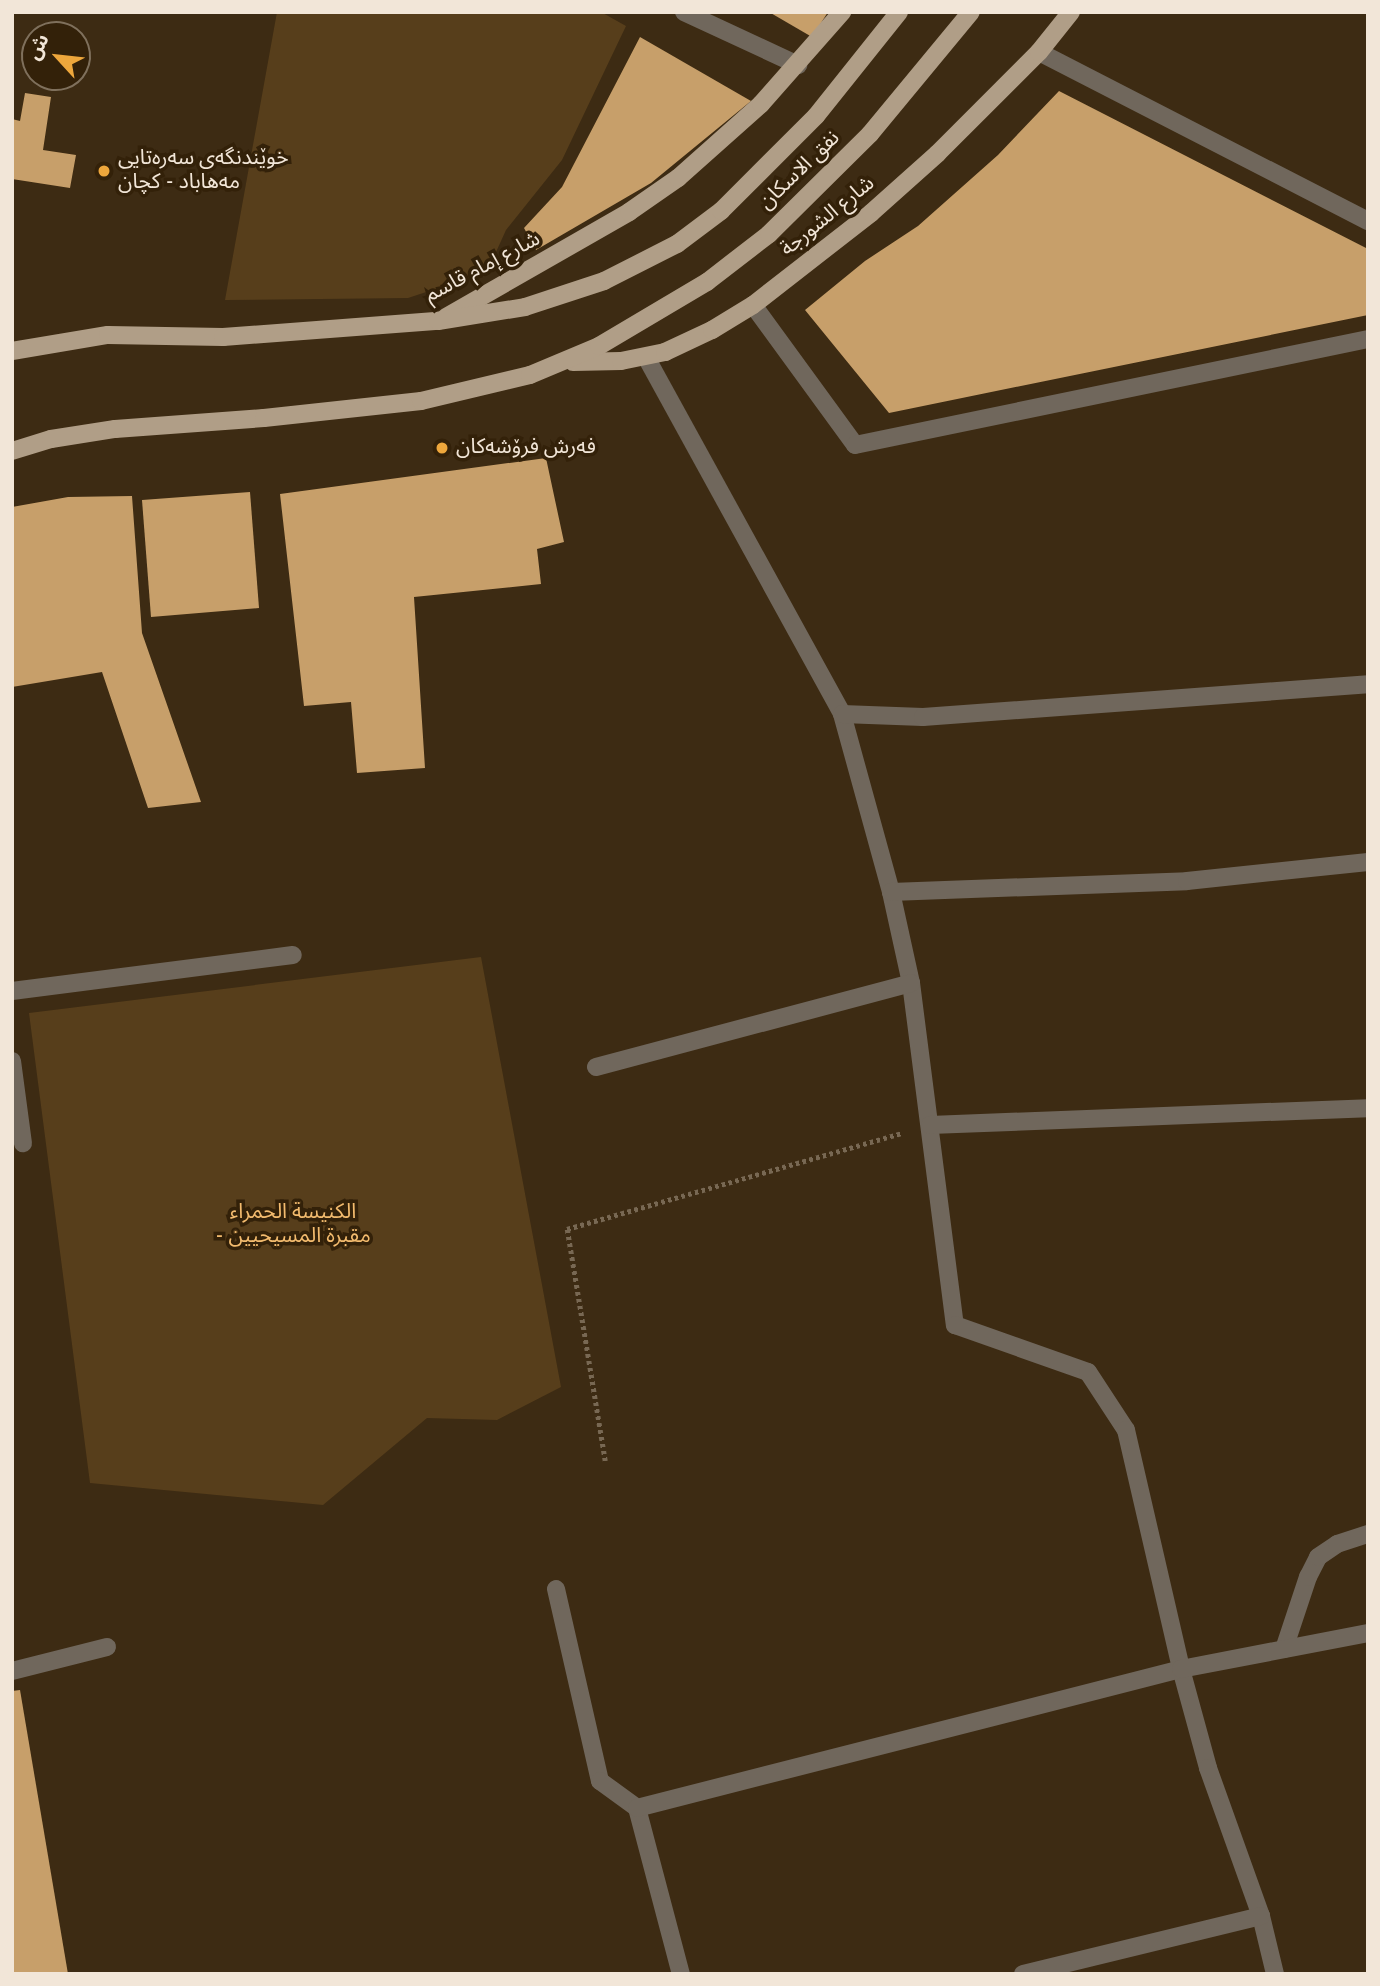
<!DOCTYPE html>
<html>
<head>
<meta charset="utf-8">
<style>
	body { margin:0 }
	#map { position:relative; width:1380px; height:1986px; overflow:hidden; background:#3d2b13; font-family:Overpass,"Noto Sans Arabic",sans-serif }
	div>[style] { position:absolute }
	.green>* { inset:0; background:#573e1b }
	.building>* { inset:0; background:#c79f6a }
	.path>* { height:4.5px; margin-top:-2.25px; transform-origin:0; background:repeating-linear-gradient(90deg,#786853 0 3.5px,transparent 0 7px) }
	.minor>* { height:18px; margin:-9px; padding:0 9px; transform-origin:9px; border-radius:9px; background:#70675c }
	.major>* { height:18px; margin:-9px; padding:0 9px; transform-origin:9px; border-radius:9px; background:#b09e87 }
	.dots>* { width:19px; height:19px; translate:-50% -50%; box-sizing:border-box; border:4px solid #332109; border-radius:50% }
	span { translate:-50% -50%; white-space:nowrap; text-align:center; line-height:1.15; -webkit-text-stroke:7px #332109; paint-order:stroke }
	.poi-label { font-size:21px; color:#f2e6d8 }
	.left { translate:0 -50%; text-align:left }
	.street-label { font-size:21px; color:#f2e6d8 }
	.park-label { font-size:21px; color:#f3bb6e }
	.frame { position:absolute; inset:0; border:14px solid #f2e6d8; pointer-events:none }
	.north { position:absolute; left:21px; top:21px; width:70px; height:70px; box-sizing:border-box; background:#332109; border:2px solid #7f705c; border-radius:50%; rotate:297deg; font-size:19px; font-weight:700; line-height:28px; text-align:center; color:#f2e6d8 }
	.north::after { content:''; display:block; margin:auto; width:24px; height:32px; background:#eea73c; clip-path:polygon(50% 0,100% 100%,50% 72%,0 100%) }
</style>
</head>
<body>
<div id="map">
	<div class="green">
		<i style="clip-path:polygon(277px 12px,601px 12px,626px 26px,562px 160px,506px 230px,487px 272px,408px 298px,225px 300px)"></i>
		<i style="clip-path:polygon(481px 957px,561px 1387px,497px 1420px,427px 1418px,323px 1505px,90px 1483px,29px 1013px)"></i>
	</div>
	<div class="building">
		<i style="clip-path:polygon(769px 12px,828px 12px,812px 37px)"></i>
		<i style="clip-path:polygon(640px 37px,751px 101px,651px 183px,536px 250px,524px 228px,562px 187px)"></i>
		<i style="clip-path:polygon(1059px 91px,1368px 249px,1368px 315px,889px 413px,805px 310px,865px 261px,918px 226px,998px 155px)"></i>
		<i style="clip-path:polygon(25px 93px,51px 97px,43px 150px,76px 155px,70px 188px,12px 179px,12px 119px,20px 121px)"></i>
		<i style="clip-path:polygon(546px 458px,564px 542px,537px 549px,541px 584px,414px 597px,425px 768px,357px 773px,351px 702px,304px 706px,280px 494px)"></i>
		<i style="clip-path:polygon(250px 492px,259px 608px,151px 617px,142px 500px)"></i>
		<i style="clip-path:polygon(132px 496px,142px 633px,201px 802px,148px 808px,102px 672px,12px 687px,12px 507px,68px 497px)"></i>
		<i style="clip-path:polygon(20px 1690px,68px 1974px,12px 1974px,12px 1691px)"></i>
	</div>
	<div class="path">
		<i style="left:605px;top:1461px;width:235px;rotate:-99.3deg"></i>
		<i style="left:567px;top:1229px;width:348px;rotate:-16deg"></i>
	</div>
	<div class="minor">
		<i style="left:684px;top:12px;width:126px;rotate:24.9deg"></i>
		<i style="left:1039px;top:52px;width:370px;rotate:27.2deg"></i>
		<i style="left:753px;top:305px;width:173px;rotate:53.9deg"></i>
		<i style="left:855px;top:445px;width:524px;rotate:-11.67deg"></i>
		<i style="left:646px;top:357px;width:407px;rotate:61.2deg"></i>
		<i style="left:842px;top:714px;width:185px;rotate:74.6deg"></i>
		<i style="left:891px;top:892px;width:93px;rotate:77.6deg"></i>
		<i style="left:911px;top:983px;width:345px;rotate:82.7deg"></i>
		<i style="left:955px;top:1325px;width:141px;rotate:19.5deg"></i>
		<i style="left:1088px;top:1372px;width:69px;rotate:56.8deg"></i>
		<i style="left:1126px;top:1430px;width:245px;rotate:77deg"></i>
		<i style="left:1181px;top:1669px;width:103px;rotate:74.7deg"></i>
		<i style="left:1208px;top:1768px;width:157px;rotate:70.3deg"></i>
		<i style="left:1261px;top:1916px;width:60px;rotate:76.4deg"></i>
		<i style="left:842px;top:714px;width:81px;rotate:2.1deg"></i>
		<i style="left:923px;top:717px;width:446px;rotate:-4.2deg"></i>
		<i style="left:891px;top:892px;width:296px;rotate:-2.1deg"></i>
		<i style="left:1187px;top:881px;width:182px;rotate:-6deg"></i>
		<i style="left:12px;top:991px;width:283px;rotate:-7.3deg"></i>
		<i style="left:12px;top:1061px;width:83px;rotate:82.4deg"></i>
		<i style="left:596px;top:1067px;width:326px;rotate:-14.9deg"></i>
		<i style="left:930px;top:1125px;width:438px;rotate:-2.2deg"></i>
		<i style="left:556px;top:1589px;width:197px;rotate:77.1deg"></i>
		<i style="left:600px;top:1781px;width:46px;rotate:36.1deg"></i>
		<i style="left:637px;top:1808px;width:172px;rotate:75.2deg"></i>
		<i style="left:1284px;top:1649px;width:76px;rotate:-71.6deg"></i>
		<i style="left:1308px;top:1577px;width:22px;rotate:-63deg"></i>
		<i style="left:1318px;top:1557px;width:23px;rotate:-34deg"></i>
		<i style="left:1337px;top:1544px;width:33px;rotate:-18deg"></i>
		<i style="left:12px;top:1671px;width:98px;rotate:-14.2deg"></i>
		<i style="left:637px;top:1808px;width:561px;rotate:-14.33deg"></i>
		<i style="left:1181px;top:1669px;width:190px;rotate:-10.9deg"></i>
		<i style="left:1023px;top:1974px;width:245px;rotate:-13.7deg"></i>
	</div>
	<div class="major">
		<i style="left:446px;top:317px;width:211px;rotate:-29.8deg"></i>
		<i style="left:629px;top:212px;width:60px;rotate:-34.8deg"></i>
		<i style="left:678px;top:178px;width:111px;rotate:-41.7deg"></i>
		<i style="left:761px;top:104px;width:123px;rotate:-48.6deg"></i>
		<i style="left:12px;top:351px;width:97px;rotate:-9.5deg"></i>
		<i style="left:108px;top:335px;width:115px;rotate:1deg"></i>
		<i style="left:223px;top:337px;width:216px;rotate:-4.3deg"></i>
		<i style="left:438px;top:321px;width:88px;rotate:-9.1deg"></i>
		<i style="left:525px;top:307px;width:83px;rotate:-18.2deg"></i>
		<i style="left:604px;top:281px;width:82px;rotate:-26.9deg"></i>
		<i style="left:677px;top:244px;width:55px;rotate:-36.9deg"></i>
		<i style="left:721px;top:211px;width:134px;rotate:-45deg"></i>
		<i style="left:816px;top:116px;width:133px;rotate:-51.4deg"></i>
		<i style="left:573px;top:362px;width:48px;rotate:-1.2deg"></i>
		<i style="left:621px;top:361px;width:45px;rotate:-11.6deg"></i>
		<i style="left:665px;top:352px;width:52px;rotate:-25.1deg"></i>
		<i style="left:712px;top:330px;width:48px;rotate:-31.4deg"></i>
		<i style="left:753px;top:305px;width:150px;rotate:-37.9deg"></i>
		<i style="left:871px;top:213px;width:89px;rotate:-41.8deg"></i>
		<i style="left:937px;top:154px;width:144px;rotate:-45deg"></i>
		<i style="left:1039px;top:52px;width:51px;rotate:-51.3deg"></i>
		<i style="left:12px;top:451px;width:41px;rotate:-17.1deg"></i>
		<i style="left:51px;top:439px;width:65px;rotate:-8.9deg"></i>
		<i style="left:115px;top:429px;width:149px;rotate:-4.2deg"></i>
		<i style="left:264px;top:418px;width:158px;rotate:-6.2deg"></i>
		<i style="left:421px;top:401px;width:112px;rotate:-13.4deg"></i>
		<i style="left:530px;top:375px;width:75px;rotate:-22.8deg"></i>
		<i style="left:599px;top:346px;width:126px;rotate:-30.7deg"></i>
		<i style="left:707px;top:282px;width:78px;rotate:-37.7deg"></i>
		<i style="left:769px;top:234px;width:142px;rotate:-44.7deg"></i>
		<i style="left:870px;top:134px;width:158px;rotate:-50.4deg"></i>
	</div>
	<div class="dots">
		<i style="left:104px;top:171px;background:#eea73c"></i>
		<i style="left:442px;top:448px;background:#eea73c"></i>
	</div>
	<div class="poi-label">
		<span class="left" style="left:118px;top:171px">خوێندنگەی سەرەتایی<br>مەهاباد - کچان</span>
		<span class="left" style="left:456px;top:448px">فەرش فرۆشەکان</span>
	</div>
	<div class="street-label">
		<span style="left:800px;top:171px;rotate:-44deg">نفق الاسكان</span>
		<span style="left:828px;top:217px;rotate:-39deg">شارع الشورجة</span>
		<span style="left:483px;top:268px;rotate:-28deg">شارع إمام قاسم</span>
	</div>
	<div class="park-label">
		<span style="left:293px;top:1225px">الكنيسة الحمراء<br>- مقبرة المسيحيين</span>
	</div>
	<div class="frame"></div>
	<div class="north">ش</div>
</div>
</body>
</html>
